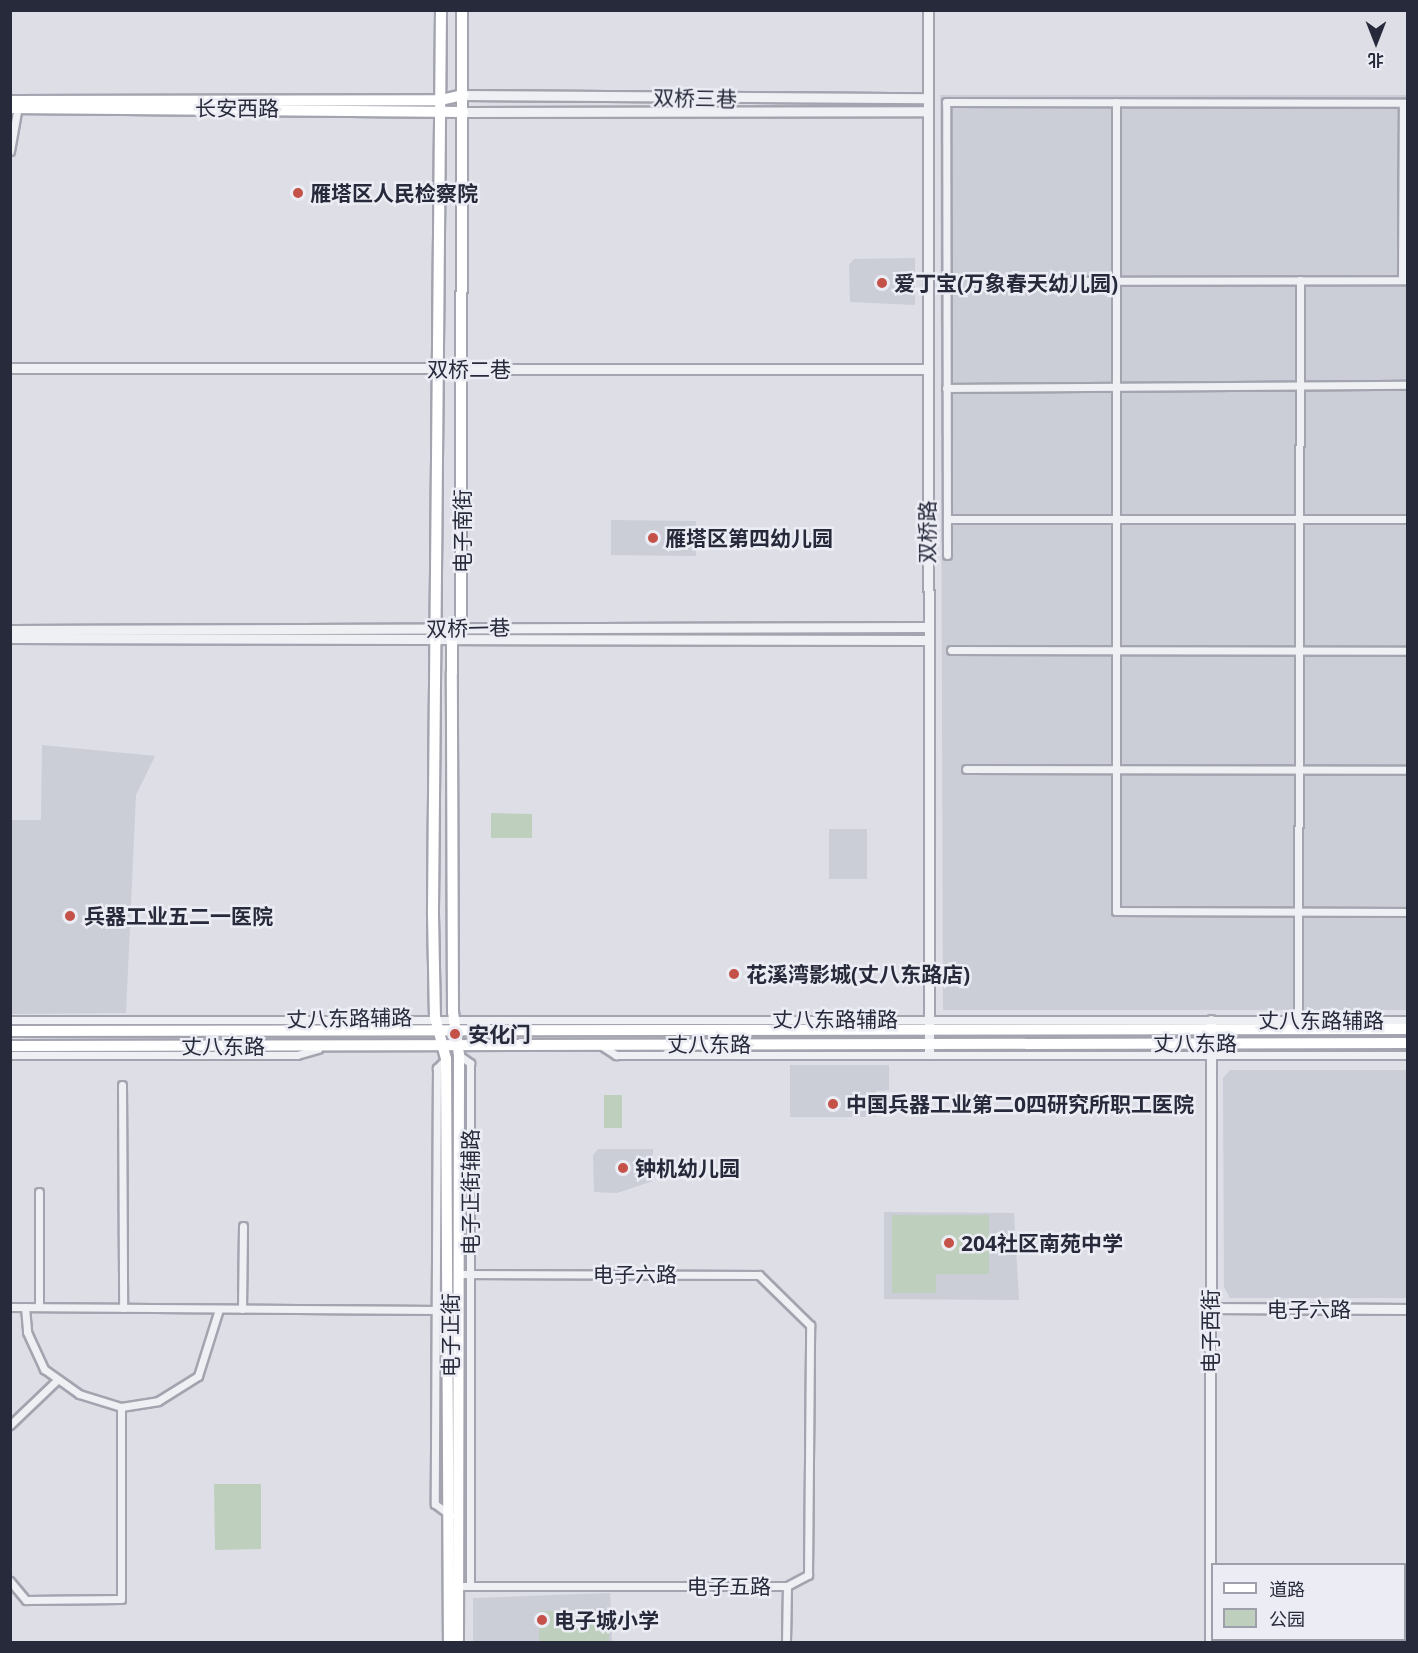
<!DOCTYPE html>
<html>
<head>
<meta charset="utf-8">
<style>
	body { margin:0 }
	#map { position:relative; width:1418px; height:1653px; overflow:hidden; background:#dddee6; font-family:"Open Sans","Noto Sans SC",sans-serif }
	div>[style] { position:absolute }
	.built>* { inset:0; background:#cbcdd7 }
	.green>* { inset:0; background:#bfcfbe }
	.roads { filter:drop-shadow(2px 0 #a3a4af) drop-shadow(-2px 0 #a3a4af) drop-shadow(0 2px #a3a4af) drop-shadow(0 -2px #a3a4af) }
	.minor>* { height:7px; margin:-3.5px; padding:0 3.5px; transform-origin:3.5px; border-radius:3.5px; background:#eff0f4 }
	.tertiary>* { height:9px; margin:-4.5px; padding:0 4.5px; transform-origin:4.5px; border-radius:4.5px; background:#eff0f4 }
	.secondary>* { height:10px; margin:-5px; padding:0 5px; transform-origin:5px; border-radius:5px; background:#fff }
	.primary>* { height:10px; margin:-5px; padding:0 5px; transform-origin:5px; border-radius:5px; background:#fff }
	.dots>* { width:16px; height:16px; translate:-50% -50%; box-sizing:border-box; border:3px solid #ecedf4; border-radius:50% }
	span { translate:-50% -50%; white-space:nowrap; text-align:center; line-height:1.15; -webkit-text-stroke:5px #ecedf4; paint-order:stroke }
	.street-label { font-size:21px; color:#272a3b }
	.poi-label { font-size:21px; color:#272a3b; font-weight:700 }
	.left { translate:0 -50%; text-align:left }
	.frame { position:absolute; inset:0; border:12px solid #272a3b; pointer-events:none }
	.legend { position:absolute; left:1211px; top:1563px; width:195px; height:78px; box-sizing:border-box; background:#ecedf4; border:2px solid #9d9faa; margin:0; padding:8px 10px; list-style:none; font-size:18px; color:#272a3b }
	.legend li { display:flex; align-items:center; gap:12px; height:30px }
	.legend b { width:30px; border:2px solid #9d9faa }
	.north { position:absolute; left:1346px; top:12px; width:60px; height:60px; -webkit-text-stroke:4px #ecedf4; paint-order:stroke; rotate:180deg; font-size:16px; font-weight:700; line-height:24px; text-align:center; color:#272a3b }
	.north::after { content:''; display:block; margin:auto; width:21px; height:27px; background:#272a3b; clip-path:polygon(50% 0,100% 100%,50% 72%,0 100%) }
</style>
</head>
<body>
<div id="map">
	<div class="built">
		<i style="clip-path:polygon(940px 95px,1407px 95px,1407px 1010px,943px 1010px)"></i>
		<i style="clip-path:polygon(915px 258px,915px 305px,850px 302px,849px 265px,854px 259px)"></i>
		<i style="clip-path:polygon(611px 520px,696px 521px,696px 556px,611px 555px)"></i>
		<i style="clip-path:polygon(42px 745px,155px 756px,136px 795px,126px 1013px,11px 1014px,11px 820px,41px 820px)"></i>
		<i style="clip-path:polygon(829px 829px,867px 829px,867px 879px,829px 879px)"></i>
		<i style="clip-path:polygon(790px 1065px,889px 1065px,889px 1090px,876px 1091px,876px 1117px,790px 1117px)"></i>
		<i style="clip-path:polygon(1230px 1070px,1407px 1070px,1407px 1298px,1230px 1298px,1224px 1287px,1223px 1078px)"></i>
		<i style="clip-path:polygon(598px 1149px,653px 1149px,653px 1181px,617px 1193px,594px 1192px,593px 1155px)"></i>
		<i style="clip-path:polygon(884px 1212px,1014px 1213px,1019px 1300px,884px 1299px)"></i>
		<i style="clip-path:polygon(610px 1593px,612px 1642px,473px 1642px,473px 1598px)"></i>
	</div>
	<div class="green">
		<i style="clip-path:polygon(491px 813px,532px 814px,532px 838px,491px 838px)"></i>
		<i style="clip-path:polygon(604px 1095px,622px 1095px,622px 1128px,604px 1128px)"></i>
		<i style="clip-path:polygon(892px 1215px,989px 1215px,989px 1274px,936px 1274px,936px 1293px,892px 1293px)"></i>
		<i style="clip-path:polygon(214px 1484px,261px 1484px,261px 1549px,215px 1550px)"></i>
		<i style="clip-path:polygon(539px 1611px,609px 1611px,609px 1642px,539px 1642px)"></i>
	</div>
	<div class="roads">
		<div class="minor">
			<i style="left:1116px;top:102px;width:809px;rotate:90deg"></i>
			<i style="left:1116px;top:911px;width:292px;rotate:0.2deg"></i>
			<i style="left:10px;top:151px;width:46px;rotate:-79.9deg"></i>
			<i style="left:1402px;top:280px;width:177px;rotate:-89.7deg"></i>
			<i style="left:986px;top:281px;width:422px;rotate:-0.1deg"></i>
			<i style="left:946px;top:388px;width:462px;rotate:-0.4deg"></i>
			<i style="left:947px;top:519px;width:461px"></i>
			<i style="left:947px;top:555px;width:453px;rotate:-90.1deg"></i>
			<i style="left:946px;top:102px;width:462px;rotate:0.1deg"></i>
			<i style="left:951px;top:650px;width:457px;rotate:0.1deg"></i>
			<i style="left:966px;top:769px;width:442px;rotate:0.1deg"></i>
			<i style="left:10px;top:1020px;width:1398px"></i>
			<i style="left:1298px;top:1024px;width:744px;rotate:-89.85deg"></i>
			<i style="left:602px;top:1046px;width:17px;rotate:33deg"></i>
			<i style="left:616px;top:1055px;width:792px"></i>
			<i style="left:10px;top:1055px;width:287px"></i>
			<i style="left:297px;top:1055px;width:22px;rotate:-16deg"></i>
			<i style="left:459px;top:1055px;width:14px;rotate:36deg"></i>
			<i style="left:470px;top:1063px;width:523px;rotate:90deg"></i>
			<i style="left:446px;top:1059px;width:13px;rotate:135deg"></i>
			<i style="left:437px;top:1068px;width:436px;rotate:90.3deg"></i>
			<i style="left:435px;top:1504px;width:19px;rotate:36deg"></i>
			<i style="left:122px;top:1085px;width:223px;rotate:89.7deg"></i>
			<i style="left:39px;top:1192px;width:115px;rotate:90deg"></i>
			<i style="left:10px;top:1307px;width:430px;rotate:0.4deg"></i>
			<i style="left:25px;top:1307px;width:25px;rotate:85deg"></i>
			<i style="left:27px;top:1332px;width:41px;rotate:65.3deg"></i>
			<i style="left:44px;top:1369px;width:43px;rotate:35.5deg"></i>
			<i style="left:79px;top:1394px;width:44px;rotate:17.2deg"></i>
			<i style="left:121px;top:1407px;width:37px;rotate:-9deg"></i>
			<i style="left:158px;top:1401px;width:47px;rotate:-32deg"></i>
			<i style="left:198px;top:1376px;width:70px;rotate:-72.6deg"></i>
			<i style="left:242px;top:1309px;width:83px;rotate:-89.3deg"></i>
			<i style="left:10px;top:1425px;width:64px;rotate:-43.7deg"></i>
			<i style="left:10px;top:1581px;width:25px;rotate:50deg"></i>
			<i style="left:26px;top:1600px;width:95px;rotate:-0.6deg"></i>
			<i style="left:121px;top:1599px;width:192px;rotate:-90deg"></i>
			<i style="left:455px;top:1586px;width:332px"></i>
			<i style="left:787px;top:1586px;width:24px;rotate:-28deg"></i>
			<i style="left:808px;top:1575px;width:250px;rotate:-89.5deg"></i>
			<i style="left:810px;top:1325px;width:71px;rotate:-135.6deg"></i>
			<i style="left:759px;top:1275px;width:300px;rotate:-179.8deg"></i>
			<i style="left:786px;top:1642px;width:56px;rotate:-89deg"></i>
		</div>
		<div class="tertiary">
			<i style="left:928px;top:10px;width:1044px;rotate:89.95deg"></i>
			<i style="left:463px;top:95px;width:465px;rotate:0.4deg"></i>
			<i style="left:463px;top:112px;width:465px;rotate:-0.1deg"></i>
			<i style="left:10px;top:368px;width:918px;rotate:0.06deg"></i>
			<i style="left:10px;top:630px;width:916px;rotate:-0.19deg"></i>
			<i style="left:10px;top:638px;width:916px;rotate:0.13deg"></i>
			<i style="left:1210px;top:1308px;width:198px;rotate:0.3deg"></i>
			<i style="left:1210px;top:1642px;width:622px;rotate:-89.91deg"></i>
		</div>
		<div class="secondary">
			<i style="left:441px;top:10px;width:905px;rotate:90.51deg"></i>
			<i style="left:433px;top:915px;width:102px;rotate:88.9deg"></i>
			<i style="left:435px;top:1017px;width:43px;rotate:75.3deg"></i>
			<i style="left:446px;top:1059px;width:583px;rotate:89.71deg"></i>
			<i style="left:10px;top:101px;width:431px;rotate:-0.1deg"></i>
			<i style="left:441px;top:100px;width:23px;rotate:-13deg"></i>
			<i style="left:10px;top:108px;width:453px;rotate:0.5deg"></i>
			<i style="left:458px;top:1642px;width:587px;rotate:-89.9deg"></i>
			<i style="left:459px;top:1055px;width:43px;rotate:-97.9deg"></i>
			<i style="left:453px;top:1012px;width:340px;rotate:-90.2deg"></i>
			<i style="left:452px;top:672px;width:33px;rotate:-90deg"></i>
			<i style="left:452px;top:639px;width:15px;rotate:-53deg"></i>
			<i style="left:461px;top:627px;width:617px;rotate:-89.91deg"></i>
		</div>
		<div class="primary">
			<i style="left:10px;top:1031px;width:1398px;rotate:-0.08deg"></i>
			<i style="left:10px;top:1046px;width:1398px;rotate:-0.12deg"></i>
		</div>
	</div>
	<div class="dots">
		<i style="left:298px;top:193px;background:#c45249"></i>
		<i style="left:882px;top:283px;background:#c45249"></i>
		<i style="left:653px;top:538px;background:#c45249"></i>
		<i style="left:70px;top:916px;background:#c45249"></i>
		<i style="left:734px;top:974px;background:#c45249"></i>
		<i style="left:455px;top:1034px;background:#c45249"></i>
		<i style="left:833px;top:1104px;background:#c45249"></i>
		<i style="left:623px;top:1168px;background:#c45249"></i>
		<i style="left:949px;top:1243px;background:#c45249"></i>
		<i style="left:542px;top:1620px;background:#c45249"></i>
	</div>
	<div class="street-label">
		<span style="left:695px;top:98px;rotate:1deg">双桥三巷</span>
		<span style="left:237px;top:108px">长安西路</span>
		<span style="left:469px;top:369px">双桥二巷</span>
		<span style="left:462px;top:531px;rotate:-90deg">电子南街</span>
		<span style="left:927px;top:532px;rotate:-90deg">双桥路</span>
		<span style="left:468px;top:628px;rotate:-1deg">双桥一巷</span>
		<span style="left:349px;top:1018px;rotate:-1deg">丈八东路辅路</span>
		<span style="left:835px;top:1019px">丈八东路辅路</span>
		<span style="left:1321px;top:1020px">丈八东路辅路</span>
		<span style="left:1195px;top:1043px">丈八东路</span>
		<span style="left:709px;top:1044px">丈八东路</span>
		<span style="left:223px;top:1046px">丈八东路</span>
		<span style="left:470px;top:1192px;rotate:-90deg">电子正街辅路</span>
		<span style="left:635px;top:1274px">电子六路</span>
		<span style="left:1309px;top:1309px">电子六路</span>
		<span style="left:1210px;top:1331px;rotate:-90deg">电子西街</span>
		<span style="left:450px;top:1335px;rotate:-90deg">电子正街</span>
		<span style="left:729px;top:1586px">电子五路</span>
	</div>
	<div class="poi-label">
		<span class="left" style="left:310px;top:193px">雁塔区人民检察院</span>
		<span class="left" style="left:894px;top:283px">爱丁宝(万象春天幼儿园)</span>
		<span class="left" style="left:665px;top:538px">雁塔区第四幼儿园</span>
		<span class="left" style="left:84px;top:916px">兵器工业五二一医院</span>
		<span class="left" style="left:746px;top:974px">花溪湾影城(丈八东路店)</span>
		<span class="left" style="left:468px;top:1034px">安化门</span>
		<span class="left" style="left:846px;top:1104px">中国兵器工业第二0四研究所职工医院</span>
		<span class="left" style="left:635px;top:1168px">钟机幼儿园</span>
		<span class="left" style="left:961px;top:1243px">204社区南苑中学</span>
		<span class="left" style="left:554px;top:1620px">电子城小学</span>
	</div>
	<div class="frame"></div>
	<ul class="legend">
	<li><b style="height:8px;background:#fff"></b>道路</li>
	<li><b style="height:16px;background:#bfcfbe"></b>公园</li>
	</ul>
	<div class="north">北</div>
</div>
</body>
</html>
